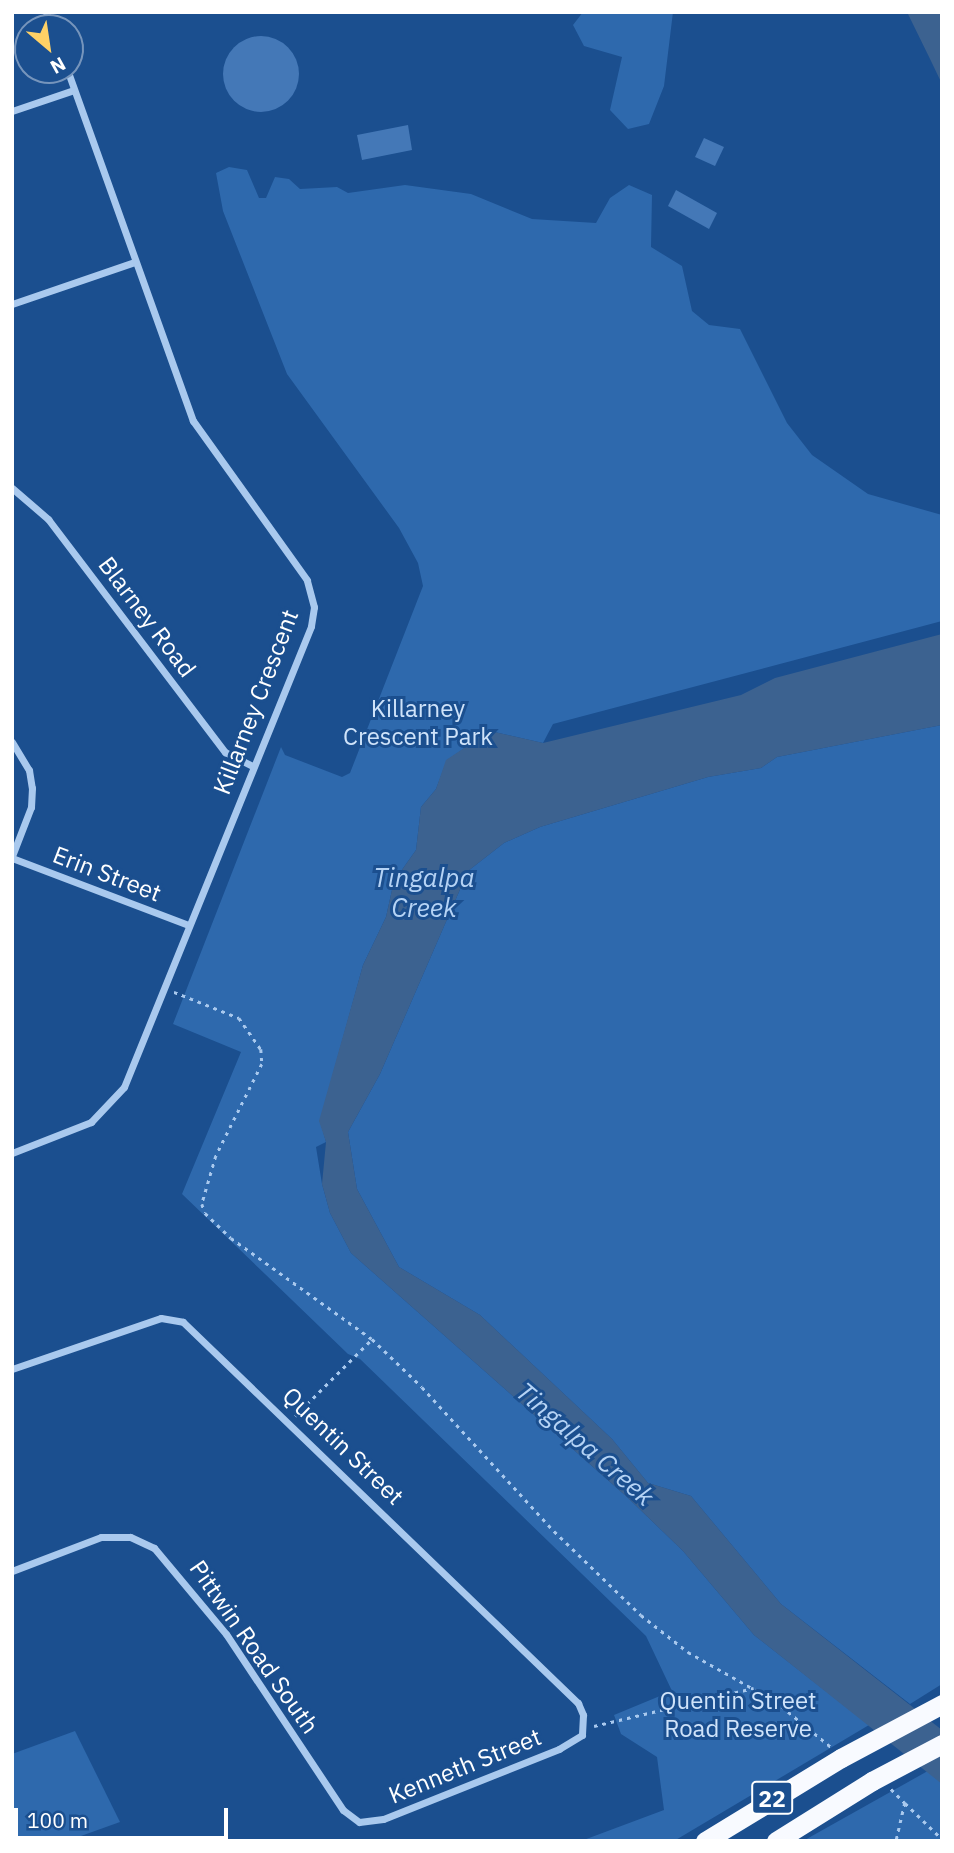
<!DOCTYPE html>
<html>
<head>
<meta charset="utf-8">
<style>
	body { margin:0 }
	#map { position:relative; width:954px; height:1853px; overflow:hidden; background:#1b4f8f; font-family:"IBM Plex Sans",sans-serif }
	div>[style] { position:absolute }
	.green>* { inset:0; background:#2e69ad }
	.water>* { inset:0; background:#3c6290 }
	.building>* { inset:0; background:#4478b7 }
	.round { border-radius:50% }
	.path>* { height:2.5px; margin-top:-1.25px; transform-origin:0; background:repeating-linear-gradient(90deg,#a9c9ee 0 3.5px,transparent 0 8.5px) }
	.minor>* { height:7px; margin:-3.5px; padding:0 3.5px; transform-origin:3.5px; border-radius:3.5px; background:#a9c9ee }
	.trunk>* { height:19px; margin:-9.5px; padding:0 9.5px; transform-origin:9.5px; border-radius:9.5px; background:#f8faff }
	.trunk-bridge>* { height:19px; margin:-9.5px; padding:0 9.5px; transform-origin:9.5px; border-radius:9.5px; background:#f8faff }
	span { translate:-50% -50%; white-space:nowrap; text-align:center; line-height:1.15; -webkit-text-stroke:6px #1b4f8f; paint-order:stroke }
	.shield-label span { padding:2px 5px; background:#1b4f8f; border:2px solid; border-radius:5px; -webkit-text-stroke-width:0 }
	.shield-label { font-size:23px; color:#fff; font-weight:700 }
	.street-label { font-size:24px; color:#fff }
	.park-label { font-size:24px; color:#cfe3fa }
	.water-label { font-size:26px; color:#b5d3f5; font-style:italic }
	.frame { position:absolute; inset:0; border:14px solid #fff; pointer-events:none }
	.north { position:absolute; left:14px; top:14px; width:70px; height:70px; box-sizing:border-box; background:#1b4f8f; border:2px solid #7695bc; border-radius:50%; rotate:151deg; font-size:19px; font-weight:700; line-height:28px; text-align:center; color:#fff }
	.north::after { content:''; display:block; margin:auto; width:24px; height:32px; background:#ffd166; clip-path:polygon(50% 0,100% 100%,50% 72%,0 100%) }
	.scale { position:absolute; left:14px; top:1808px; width:214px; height:32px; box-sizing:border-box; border:4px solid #fff; border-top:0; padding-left:9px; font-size:21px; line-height:24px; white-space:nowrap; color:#fff; -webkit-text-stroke:5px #1b4f8f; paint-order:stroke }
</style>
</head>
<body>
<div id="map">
	<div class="green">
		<i style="clip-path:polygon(583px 12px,673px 12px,664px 86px,649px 124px,628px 129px,610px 110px,622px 57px,584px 46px,573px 25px)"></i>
		<i style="clip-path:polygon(229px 167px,247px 170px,259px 198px,266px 198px,275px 177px,289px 179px,300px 189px,337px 187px,348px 193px,405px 185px,471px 194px,532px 219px,596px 223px,610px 198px,629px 185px,652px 195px,651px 247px,682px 266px,692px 311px,709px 325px,740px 329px,787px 423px,812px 455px,868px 494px,942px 515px,942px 621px,553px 724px,543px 743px,490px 731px,447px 760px,436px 789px,421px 807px,416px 850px,394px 881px,386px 917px,363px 965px,320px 1121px,326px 1142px,316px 1147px,322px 1184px,330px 1213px,351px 1253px,627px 1497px,683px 1551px,754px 1635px,869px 1725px,674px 1841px,581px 1841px,664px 1810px,657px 1757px,621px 1734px,614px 1715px,672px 1691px,646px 1636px,360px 1359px,348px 1354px,182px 1194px,241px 1052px,173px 1024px,281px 747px,285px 755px,342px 777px,350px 773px,423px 586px,418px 563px,399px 528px,287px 374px,223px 211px,216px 173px)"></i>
		<i style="clip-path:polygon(942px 725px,942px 1684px,910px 1704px,781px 1604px,691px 1496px,648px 1483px,612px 1439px,480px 1315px,399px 1267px,357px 1189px,348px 1132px,380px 1074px,468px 871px,504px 843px,540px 827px,708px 777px,761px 768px,777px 757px)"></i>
		<i style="clip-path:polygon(75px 1731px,120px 1822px,67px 1841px,12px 1841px,12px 1754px)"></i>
		<i style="clip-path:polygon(942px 1763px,942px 1841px,803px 1841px)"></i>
	</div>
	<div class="water">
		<i style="clip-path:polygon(907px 12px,942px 12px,942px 84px,931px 61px)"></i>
		<i style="clip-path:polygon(942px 634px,942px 725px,777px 757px,761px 768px,708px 777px,540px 827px,504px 843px,468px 871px,380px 1074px,348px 1132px,357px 1189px,399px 1267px,480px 1315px,612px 1439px,648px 1483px,691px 1496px,781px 1604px,942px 1730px,942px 1784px,754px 1635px,683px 1551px,627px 1497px,351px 1253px,330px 1213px,322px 1184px,326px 1142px,319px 1121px,363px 965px,386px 917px,394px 881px,416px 850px,421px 807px,436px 789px,446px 760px,490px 731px,543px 743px,741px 695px,775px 678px)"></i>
	</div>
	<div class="building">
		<i class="round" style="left:223px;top:36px;width:76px;height:76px"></i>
		<i style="clip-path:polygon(408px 125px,412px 150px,362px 160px,357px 135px)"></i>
		<i style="clip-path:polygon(704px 138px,724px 147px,715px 166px,695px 157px)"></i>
		<i style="clip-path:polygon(676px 190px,717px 213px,709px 229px,668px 206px)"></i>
	</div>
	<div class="path">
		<i style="left:174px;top:992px;width:70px;rotate:21.8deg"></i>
		<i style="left:239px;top:1018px;width:38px;rotate:55deg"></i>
		<i style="left:261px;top:1049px;width:15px;rotate:86deg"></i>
		<i style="left:262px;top:1064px;width:103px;rotate:116.6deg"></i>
		<i style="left:216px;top:1156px;width:50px;rotate:106.3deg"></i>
		<i style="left:202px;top:1204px;width:9px;rotate:72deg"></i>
		<i style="left:205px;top:1213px;width:36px;rotate:44deg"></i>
		<i style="left:231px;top:1238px;width:173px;rotate:35.6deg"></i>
		<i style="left:372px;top:1339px;width:69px;rotate:43.8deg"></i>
		<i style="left:422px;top:1387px;width:195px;rotate:47.5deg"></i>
		<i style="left:554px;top:1531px;width:121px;rotate:44deg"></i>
		<i style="left:641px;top:1615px;width:60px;rotate:38.2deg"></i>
		<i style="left:688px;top:1652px;width:100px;rotate:29.4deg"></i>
		<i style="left:775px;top:1701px;width:72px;rotate:39.4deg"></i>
		<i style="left:295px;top:1416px;width:109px;rotate:-45deg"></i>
		<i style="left:594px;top:1726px;width:164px;rotate:-13.4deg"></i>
		<i style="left:891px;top:1789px;width:20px;rotate:45deg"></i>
		<i style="left:905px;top:1803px;width:39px;rotate:103deg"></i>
		<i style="left:905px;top:1803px;width:52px;rotate:44.2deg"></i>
	</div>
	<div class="minor">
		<i style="left:46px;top:12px;width:17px;rotate:69deg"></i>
		<i style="left:12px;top:111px;width:65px;rotate:-18.7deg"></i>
		<i style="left:12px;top:304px;width:130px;rotate:-18.9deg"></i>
		<i style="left:12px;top:488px;width:48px;rotate:40.7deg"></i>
		<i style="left:48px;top:519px;width:293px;rotate:52.8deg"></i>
		<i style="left:225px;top:752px;width:30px;rotate:27deg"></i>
		<i style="left:12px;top:742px;width:33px;rotate:59deg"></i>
		<i style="left:29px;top:770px;width:18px;rotate:81deg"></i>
		<i style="left:32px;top:788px;width:19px;rotate:93deg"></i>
		<i style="left:31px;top:807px;width:53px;rotate:111.2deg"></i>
		<i style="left:12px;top:858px;width:188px;rotate:20.8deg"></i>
		<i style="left:12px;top:1153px;width:85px;rotate:-21.4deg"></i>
		<i style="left:91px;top:1122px;width:48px;rotate:-46.7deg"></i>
		<i style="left:124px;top:1087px;width:497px;rotate:-67.9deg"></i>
		<i style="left:311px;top:626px;width:19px;rotate:-81deg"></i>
		<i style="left:314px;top:607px;width:28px;rotate:-105deg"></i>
		<i style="left:307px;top:580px;width:196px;rotate:-125.6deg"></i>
		<i style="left:193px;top:421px;width:373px;rotate:-109.7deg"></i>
		<i style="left:12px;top:1369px;width:157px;rotate:-18.9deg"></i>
		<i style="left:161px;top:1318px;width:22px;rotate:10deg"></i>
		<i style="left:183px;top:1322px;width:549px;rotate:43.97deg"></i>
		<i style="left:578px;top:1703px;width:13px;rotate:67deg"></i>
		<i style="left:583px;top:1715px;width:20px;rotate:93deg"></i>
		<i style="left:582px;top:1735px;width:27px;rotate:149deg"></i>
		<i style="left:559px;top:1749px;width:189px;rotate:158.3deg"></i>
		<i style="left:383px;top:1819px;width:24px;rotate:173deg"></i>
		<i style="left:359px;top:1822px;width:20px;rotate:-143deg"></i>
		<i style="left:343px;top:1810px;width:211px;rotate:-123.6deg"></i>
		<i style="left:226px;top:1634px;width:112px;rotate:-129.9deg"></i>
		<i style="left:154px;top:1548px;width:26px;rotate:-155deg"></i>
		<i style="left:130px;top:1537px;width:29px;rotate:180deg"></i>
		<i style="left:101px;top:1537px;width:95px;rotate:159.1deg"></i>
	</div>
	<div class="trunk">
		<i style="left:705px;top:1841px;width:159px;rotate:-31.4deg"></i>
		<i style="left:776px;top:1841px;width:113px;rotate:-32deg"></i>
	</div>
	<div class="trunk-bridge">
		<i style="left:841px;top:1758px;width:115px;rotate:-28.1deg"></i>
		<i style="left:872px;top:1781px;width:79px;rotate:-27.9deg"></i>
	</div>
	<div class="shield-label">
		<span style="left:772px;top:1798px">22</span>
	</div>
	<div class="street-label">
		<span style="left:147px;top:617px;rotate:53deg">Blarney Road</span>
		<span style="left:256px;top:702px;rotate:-69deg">Killarney Crescent</span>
		<span style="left:107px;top:874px;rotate:21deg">Erin Street</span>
		<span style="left:343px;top:1446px;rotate:44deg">Quentin Street</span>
		<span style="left:254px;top:1647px;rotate:55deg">Pittwin Road South</span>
		<span style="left:465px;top:1766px;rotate:-22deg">Kenneth Street</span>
	</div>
	<div class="park-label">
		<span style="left:418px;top:723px">Killarney<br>Crescent Park</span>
		<span style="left:738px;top:1715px">Quentin Street<br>Road Reserve</span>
	</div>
	<div class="water-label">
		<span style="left:424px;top:893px">Tingalpa<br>Creek</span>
		<span style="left:585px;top:1444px;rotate:41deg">Tingalpa Creek</span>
	</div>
	<div class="frame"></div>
	<div class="north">N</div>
	<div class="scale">100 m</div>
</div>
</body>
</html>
